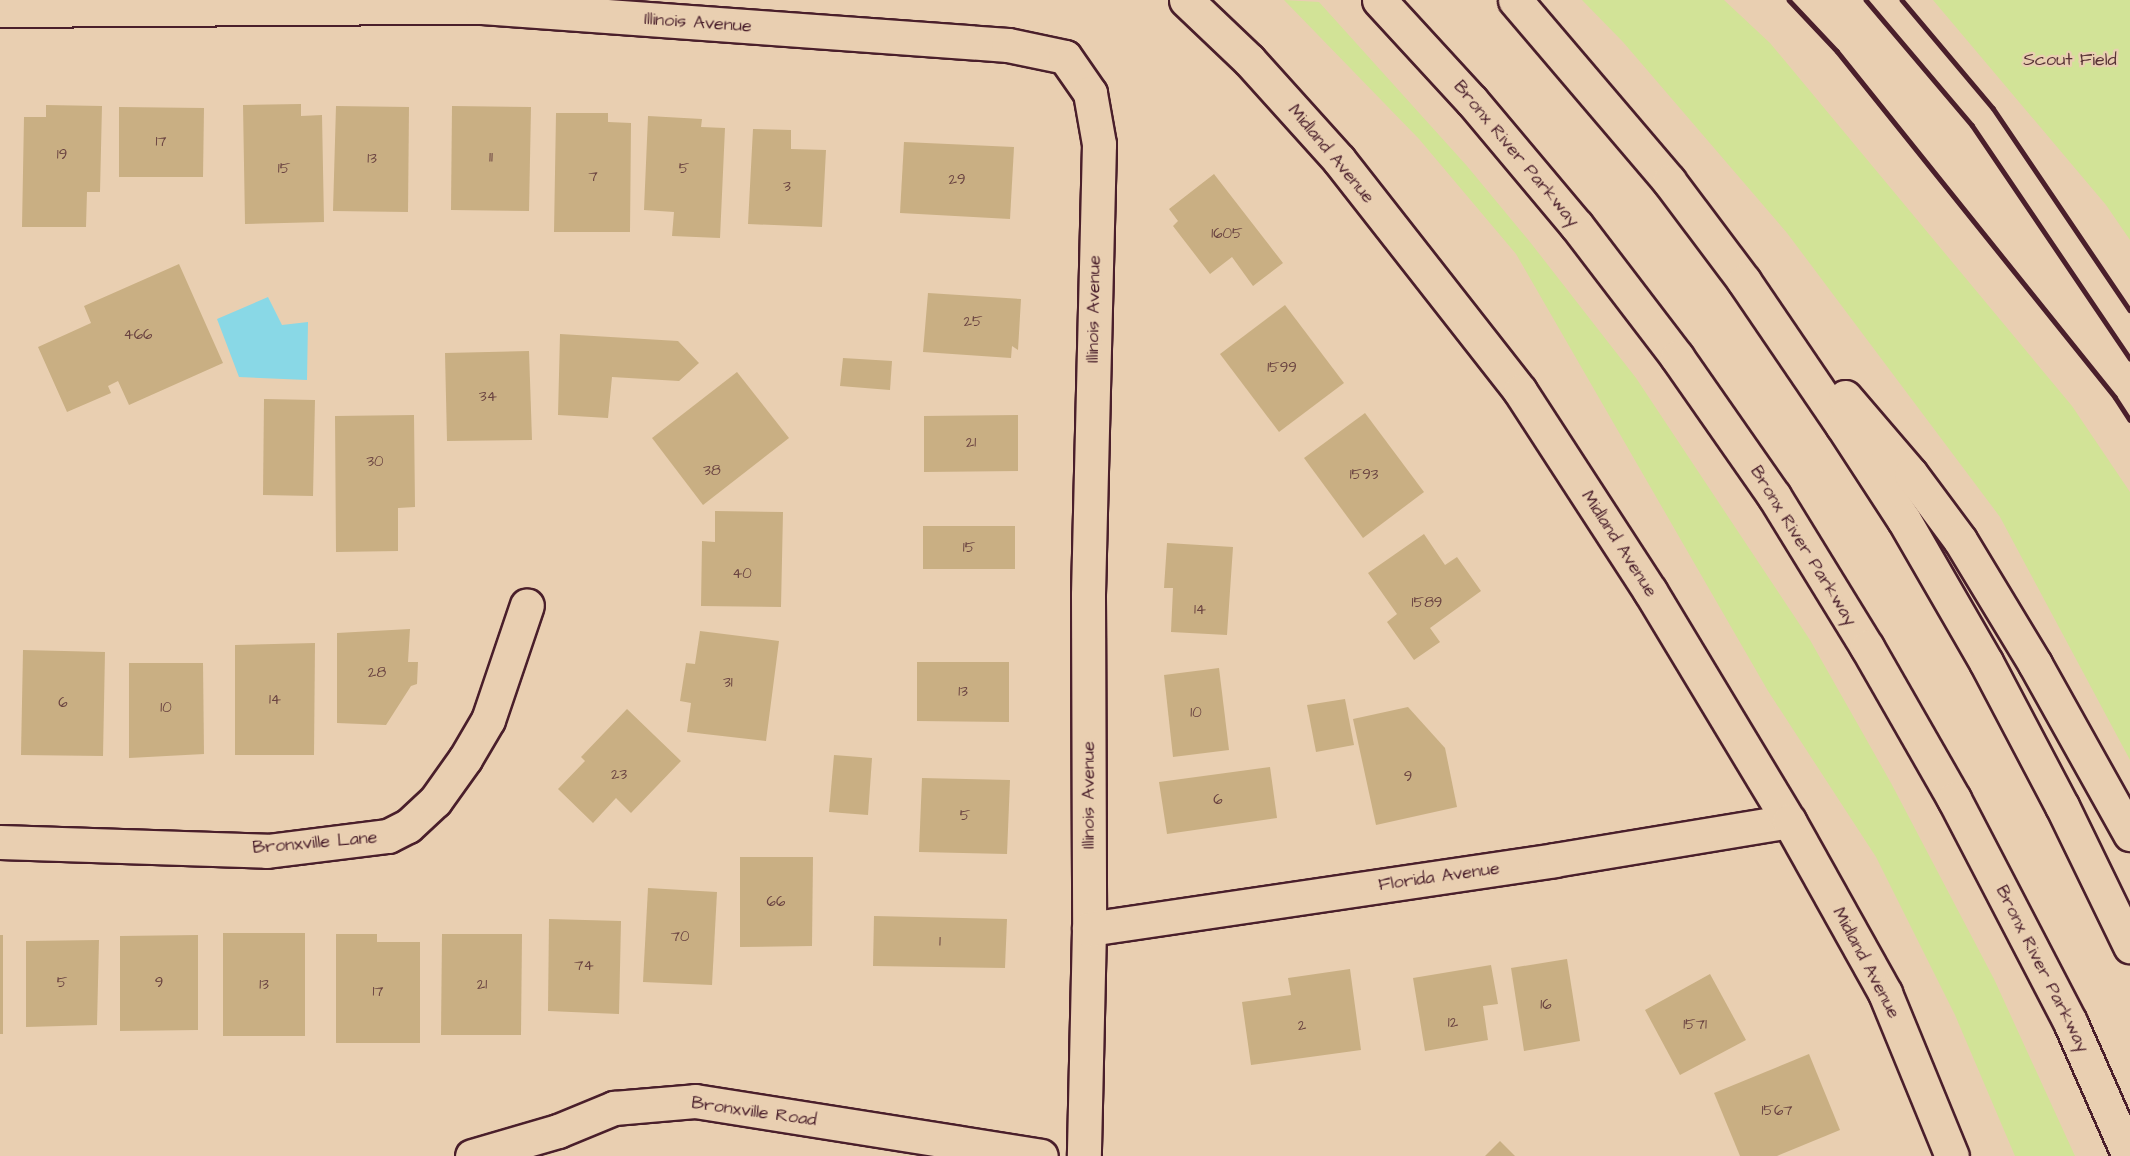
<!DOCTYPE html>
<html>
<head>
<meta charset="utf-8">
<style>
	body { margin:0 }
	#map { position:relative; width:2130px; height:1156px; overflow:hidden; background:#e9cfb1; font-family:"Architects Daughter",sans-serif }
	div>[style] { position:absolute }
	.green>* { inset:0; background:#d2e397 }
	.water>* { inset:0; background:#89d8e6 }
	.building>* { inset:0; background:#c9af83 }
	.roads { filter:drop-shadow(2px 0 #4a1f2b) drop-shadow(-2px 0 #4a1f2b) drop-shadow(0 2px #4a1f2b) drop-shadow(0 -2px #4a1f2b) }
	.minor>* { height:33px; margin:-16.5px; padding:0 16.5px; transform-origin:16.5px; border-radius:16.5px; background:#e9cfb1 }
	.tertiary>* { height:33px; margin:-16.5px; padding:0 16.5px; transform-origin:16.5px; border-radius:16.5px; background:#e9cfb1 }
	.motorway>* { height:33px; margin:-16.5px; padding:0 16.5px; transform-origin:16.5px; border-radius:16.5px; background:#e9cfb1 }
	.rail>* { height:4.5px; margin:-2.25px; padding:0 2.25px; transform-origin:2.25px; border-radius:2.25px; background:#4a1f2b }
	span { translate:-50% -50%; white-space:nowrap; text-align:center; line-height:1.15; -webkit-text-stroke:4.5px #e9cfb1; paint-order:stroke }
	.number-label { font-size:15px; color:#6a4341 }
	.number-label span { -webkit-text-stroke-width:0 }
	.street-label { font-size:18px; color:#4a1f2b }
	.park-label { font-size:18px; color:#583336 }
</style>
</head>
<body>
<div id="map">
	<div class="green">
		<i style="clip-path:polygon(1284px 0,1319px 2px,1467px 166px,1530px 242px,1636px 378px,1810px 640px,1891px 783px,1994px 979px,2075px 1156px,2015px 1156px,1955px 1015px,1876px 857px,1768px 691px,1516px 254px,1419px 139px)"></i>
		<i style="clip-path:polygon(1582px 0,1724px 0,1770px 43px,2072px 406px,2130px 492px,2130px 760px,2000px 517px,1787px 233px,1623px 42px)"></i>
		<i style="clip-path:polygon(1933px 0,2130px 0,2130px 240px,2106px 205px)"></i>
	</div>
	<div class="water">
		<i style="clip-path:polygon(268px 297px,282px 325px,308px 322px,307px 380px,239px 377px,217px 319px)"></i>
	</div>
	<div class="building">
		<i style="clip-path:polygon(301px 104px,301px 116px,322px 115px,324px 222px,245px 224px,243px 105px)"></i>
		<i style="clip-path:polygon(46px 105px,102px 106px,100px 192px,87px 192px,86px 227px,22px 227px,24px 117px,46px 117px)"></i>
		<i style="clip-path:polygon(336px 106px,409px 107px,408px 212px,333px 211px)"></i>
		<i style="clip-path:polygon(452px 106px,531px 107px,529px 211px,451px 210px)"></i>
		<i style="clip-path:polygon(119px 107px,204px 108px,203px 177px,119px 177px)"></i>
		<i style="clip-path:polygon(556px 113px,608px 113px,608px 122px,631px 123px,630px 232px,554px 232px)"></i>
		<i style="clip-path:polygon(648px 116px,702px 119px,701px 127px,725px 128px,720px 238px,672px 236px,674px 212px,644px 210px)"></i>
		<i style="clip-path:polygon(753px 129px,791px 130px,791px 149px,826px 150px,822px 227px,748px 224px)"></i>
		<i style="clip-path:polygon(904px 142px,1014px 147px,1010px 219px,900px 213px)"></i>
		<i style="clip-path:polygon(1214px 174px,1283px 263px,1253px 286px,1232px 257px,1210px 274px,1173px 226px,1178px 221px,1169px 209px)"></i>
		<i style="clip-path:polygon(179px 264px,223px 363px,129px 405px,118px 381px,108px 386px,111px 393px,67px 412px,38px 347px,91px 323px,84px 306px)"></i>
		<i style="clip-path:polygon(928px 293px,1021px 299px,1018px 350px,1012px 346px,1011px 358px,923px 352px)"></i>
		<i style="clip-path:polygon(1285px 305px,1344px 383px,1279px 432px,1220px 354px)"></i>
		<i style="clip-path:polygon(560px 334px,678px 341px,699px 363px,679px 381px,612px 377px,608px 418px,558px 415px)"></i>
		<i style="clip-path:polygon(529px 351px,532px 440px,447px 441px,445px 353px)"></i>
		<i style="clip-path:polygon(843px 358px,892px 361px,890px 390px,840px 386px)"></i>
		<i style="clip-path:polygon(737px 372px,789px 438px,703px 505px,652px 438px)"></i>
		<i style="clip-path:polygon(264px 399px,315px 400px,313px 496px,263px 495px)"></i>
		<i style="clip-path:polygon(1365px 413px,1424px 492px,1363px 538px,1304px 458px)"></i>
		<i style="clip-path:polygon(414px 415px,415px 507px,398px 508px,398px 551px,336px 552px,335px 416px)"></i>
		<i style="clip-path:polygon(1018px 415px,1018px 471px,924px 472px,924px 416px)"></i>
		<i style="clip-path:polygon(715px 511px,783px 512px,781px 607px,701px 606px,702px 541px,715px 542px)"></i>
		<i style="clip-path:polygon(923px 526px,1015px 526px,1015px 569px,923px 569px)"></i>
		<i style="clip-path:polygon(1424px 534px,1445px 565px,1457px 557px,1481px 591px,1430px 628px,1440px 642px,1414px 660px,1387px 622px,1397px 614px,1368px 573px)"></i>
		<i style="clip-path:polygon(1167px 543px,1233px 547px,1227px 635px,1171px 632px,1173px 588px,1164px 588px)"></i>
		<i style="clip-path:polygon(410px 629px,408px 662px,418px 662px,417px 684px,411px 686px,386px 725px,337px 723px,337px 633px)"></i>
		<i style="clip-path:polygon(700px 631px,779px 641px,766px 741px,687px 732px,691px 703px,680px 701px,686px 663px,695px 664px)"></i>
		<i style="clip-path:polygon(315px 643px,314px 755px,235px 755px,235px 645px)"></i>
		<i style="clip-path:polygon(23px 650px,105px 652px,103px 756px,21px 755px)"></i>
		<i style="clip-path:polygon(917px 662px,1009px 662px,1009px 722px,917px 721px)"></i>
		<i style="clip-path:polygon(129px 663px,203px 663px,204px 754px,129px 758px)"></i>
		<i style="clip-path:polygon(1219px 668px,1229px 750px,1173px 757px,1164px 675px)"></i>
		<i style="clip-path:polygon(1345px 699px,1354px 745px,1316px 752px,1307px 705px)"></i>
		<i style="clip-path:polygon(1408px 707px,1445px 748px,1457px 807px,1376px 825px,1353px 719px)"></i>
		<i style="clip-path:polygon(627px 709px,681px 761px,631px 813px,616px 798px,593px 823px,558px 789px,585px 761px,581px 757px)"></i>
		<i style="clip-path:polygon(834px 755px,872px 758px,868px 815px,829px 812px)"></i>
		<i style="clip-path:polygon(1270px 767px,1277px 818px,1167px 834px,1159px 782px)"></i>
		<i style="clip-path:polygon(922px 778px,1010px 780px,1007px 854px,919px 852px)"></i>
		<i style="clip-path:polygon(740px 857px,813px 857px,812px 946px,740px 947px)"></i>
		<i style="clip-path:polygon(648px 888px,717px 892px,712px 985px,643px 982px)"></i>
		<i style="clip-path:polygon(874px 916px,1007px 919px,1005px 968px,873px 966px)"></i>
		<i style="clip-path:polygon(549px 919px,621px 921px,619px 1014px,548px 1011px)"></i>
		<i style="clip-path:polygon(223px 933px,305px 933px,305px 1036px,223px 1036px)"></i>
		<i style="clip-path:polygon(336px 934px,377px 934px,377px 942px,420px 942px,420px 1043px,336px 1043px)"></i>
		<i style="clip-path:polygon(442px 934px,522px 934px,521px 1035px,441px 1035px)"></i>
		<i style="clip-path:polygon(0 935px,3px 935px,3px 1034px,0 1034px)"></i>
		<i style="clip-path:polygon(198px 935px,198px 1030px,120px 1031px,120px 936px)"></i>
		<i style="clip-path:polygon(99px 940px,97px 1025px,26px 1027px,26px 941px)"></i>
		<i style="clip-path:polygon(1567px 959px,1580px 1041px,1524px 1051px,1511px 968px)"></i>
		<i style="clip-path:polygon(1491px 965px,1498px 1004px,1483px 1006px,1488px 1040px,1425px 1051px,1413px 978px)"></i>
		<i style="clip-path:polygon(1350px 969px,1361px 1050px,1251px 1065px,1242px 1002px,1291px 995px,1288px 978px)"></i>
		<i style="clip-path:polygon(1710px 974px,1746px 1040px,1680px 1075px,1645px 1010px)"></i>
		<i style="clip-path:polygon(1809px 1054px,1840px 1130px,1777px 1156px,1740px 1156px,1714px 1093px)"></i>
		<i style="clip-path:polygon(1500px 1141px,1515px 1156px,1485px 1156px)"></i>
	</div>
	<div class="roads">
		<div class="minor">
			<i style="left:0;top:10px;width:482px;rotate:-0.4deg"></i>
			<i style="left:482px;top:7px;width:527px;rotate:4.13deg"></i>
			<i style="left:1008px;top:45px;width:58px;rotate:11.9deg"></i>
			<i style="left:1065px;top:57px;width:44px;rotate:55.2deg"></i>
			<i style="left:1090px;top:93px;width:52px;rotate:80deg"></i>
			<i style="left:1099px;top:144px;width:451px;rotate:91.4deg"></i>
			<i style="left:1088px;top:595px;width:334px;rotate:89.8deg"></i>
			<i style="left:1089px;top:929px;width:227px;rotate:91.3deg"></i>
			<i style="left:0;top:842px;width:267px;rotate:1.9deg"></i>
			<i style="left:267px;top:851px;width:122px;rotate:-7.1deg"></i>
			<i style="left:388px;top:836px;width:22px;rotate:-27deg"></i>
			<i style="left:408px;top:826px;width:37px;rotate:-43deg"></i>
			<i style="left:435px;top:801px;width:52px;rotate:-54.5deg"></i>
			<i style="left:465px;top:759px;width:45px;rotate:-59.5deg"></i>
			<i style="left:488px;top:720px;width:121px;rotate:-71.3deg"></i>
			<i style="left:1089px;top:929px;width:470px;rotate:-8.4deg"></i>
			<i style="left:1554px;top:860px;width:238px;rotate:-9.4deg"></i>
			<i style="left:472px;top:1156px;width:90px;rotate:-16.2deg"></i>
			<i style="left:558px;top:1131px;width:61px;rotate:-22.3deg"></i>
			<i style="left:614px;top:1108px;width:81px;rotate:-4.9deg"></i>
			<i style="left:695px;top:1101px;width:350px;rotate:9deg"></i>
		</div>
		<div class="tertiary">
			<i style="left:1186px;top:0;width:87px;rotate:43.6deg"></i>
			<i style="left:1249px;top:60px;width:135px;rotate:48deg"></i>
			<i style="left:1339px;top:160px;width:293px;rotate:51.9deg"></i>
			<i style="left:1520px;top:391px;width:239px;rotate:57deg"></i>
			<i style="left:1650px;top:591px;width:269px;rotate:58.9deg"></i>
			<i style="left:1789px;top:821px;width:197px;rotate:60.8deg"></i>
			<i style="left:1885px;top:993px;width:176px;rotate:67.7deg"></i>
		</div>
		<div class="motorway">
			<i style="left:1379px;top:0;width:137px;rotate:47.4deg"></i>
			<i style="left:1472px;top:101px;width:163px;rotate:50deg"></i>
			<i style="left:1577px;top:226px;width:165px;rotate:52.6deg"></i>
			<i style="left:1677px;top:357px;width:169px;rotate:55.1deg"></i>
			<i style="left:1774px;top:496px;width:177px;rotate:58.4deg"></i>
			<i style="left:1867px;top:647px;width:175px;rotate:60.2deg"></i>
			<i style="left:1954px;top:799px;width:251px;rotate:62.5deg"></i>
			<i style="left:2070px;top:1022px;width:146px;rotate:66.2deg"></i>
			<i style="left:1515px;top:0;width:238px;rotate:49.6deg"></i>
			<i style="left:1669px;top:181px;width:125px;rotate:53.1deg"></i>
			<i style="left:1744px;top:281px;width:174px;rotate:55.8deg"></i>
			<i style="left:1842px;top:425px;width:113px;rotate:56.9deg"></i>
			<i style="left:1904px;top:520px;width:164px;rotate:60deg"></i>
			<i style="left:1986px;top:662px;width:163px;rotate:62.2deg"></i>
			<i style="left:2062px;top:806px;width:156px;rotate:64.1deg"></i>
			<i style="left:1845px;top:397px;width:101px;rotate:49.4deg"></i>
			<i style="left:1911px;top:474px;width:82px;rotate:53.4deg"></i>
			<i style="left:1960px;top:540px;width:145px;rotate:58.8deg"></i>
			<i style="left:2035px;top:664px;width:195px;rotate:60.8deg"></i>
		</div>
	</div>
	<div class="rail">
		<i style="left:1789px;top:0;width:70px;rotate:46.7deg"></i>
		<i style="left:1837px;top:51px;width:444px;rotate:51.2deg"></i>
		<i style="left:2115px;top:397px;width:27px;rotate:57deg"></i>
		<i style="left:1866px;top:0;width:164px;rotate:49.7deg"></i>
		<i style="left:1972px;top:125px;width:282px;rotate:55.9deg"></i>
		<i style="left:1902px;top:0;width:141px;rotate:49.9deg"></i>
		<i style="left:1993px;top:108px;width:244px;rotate:55.9deg"></i>
	</div>
	<div class="number-label">
		<span style="left:161px;top:142px">17</span>
		<span style="left:62px;top:155px">19</span>
		<span style="left:491px;top:158px">11</span>
		<span style="left:372px;top:159px">13</span>
		<span style="left:284px;top:169px">15</span>
		<span style="left:684px;top:169px">5</span>
		<span style="left:593px;top:177px">7</span>
		<span style="left:957px;top:180px">29</span>
		<span style="left:787px;top:187px">3</span>
		<span style="left:1227px;top:234px">1605</span>
		<span style="left:973px;top:322px">25</span>
		<span style="left:138px;top:335px">466</span>
		<span style="left:1282px;top:368px">1599</span>
		<span style="left:488px;top:397px">34</span>
		<span style="left:971px;top:443px">21</span>
		<span style="left:375px;top:462px">30</span>
		<span style="left:712px;top:471px">38</span>
		<span style="left:1364px;top:475px">1593</span>
		<span style="left:969px;top:548px">15</span>
		<span style="left:742px;top:574px">40</span>
		<span style="left:1427px;top:603px">1589</span>
		<span style="left:1200px;top:610px">14</span>
		<span style="left:377px;top:673px">28</span>
		<span style="left:728px;top:683px">31</span>
		<span style="left:963px;top:692px">13</span>
		<span style="left:275px;top:700px">14</span>
		<span style="left:63px;top:703px">6</span>
		<span style="left:166px;top:708px">10</span>
		<span style="left:1196px;top:713px">10</span>
		<span style="left:619px;top:775px">23</span>
		<span style="left:1408px;top:777px">9</span>
		<span style="left:1218px;top:800px">6</span>
		<span style="left:965px;top:816px">5</span>
		<span style="left:776px;top:902px">66</span>
		<span style="left:680px;top:937px">70</span>
		<span style="left:940px;top:942px">1</span>
		<span style="left:584px;top:966px">74</span>
		<span style="left:62px;top:983px">5</span>
		<span style="left:159px;top:983px">9</span>
		<span style="left:264px;top:985px">13</span>
		<span style="left:482px;top:985px">21</span>
		<span style="left:378px;top:992px">17</span>
		<span style="left:1546px;top:1005px">16</span>
		<span style="left:1453px;top:1023px">12</span>
		<span style="left:1695px;top:1025px">1571</span>
		<span style="left:1302px;top:1026px">2</span>
		<span style="left:1777px;top:1111px">1567</span>
	</div>
	<div class="street-label">
		<span style="left:698px;top:23px;rotate:4deg">Illinois Avenue</span>
		<span style="left:1331px;top:154px;rotate:50deg">Midland Avenue</span>
		<span style="left:1516px;top:154px;rotate:50deg">Bronx River Parkway</span>
		<span style="left:1094px;top:309px;rotate:-89deg">Illinois Avenue</span>
		<span style="left:1619px;top:544px;rotate:57deg">Midland Avenue</span>
		<span style="left:1803px;top:546px;rotate:58deg">Bronx River Parkway</span>
		<span style="left:1089px;top:795px;rotate:-90deg">Illinois Avenue</span>
		<span style="left:315px;top:843px;rotate:-5deg">Bronxville Lane</span>
		<span style="left:1439px;top:877px;rotate:-8deg">Florida Avenue</span>
		<span style="left:1866px;top:963px;rotate:62deg">Midland Avenue</span>
		<span style="left:2042px;top:969px;rotate:63deg">Bronx River Parkway</span>
		<span style="left:754px;top:1112px;rotate:8deg">Bronxville Road</span>
	</div>
	<div class="park-label">
		<span style="left:2070px;top:60px">Scout Field</span>
	</div>
</div>
</body>
</html>
